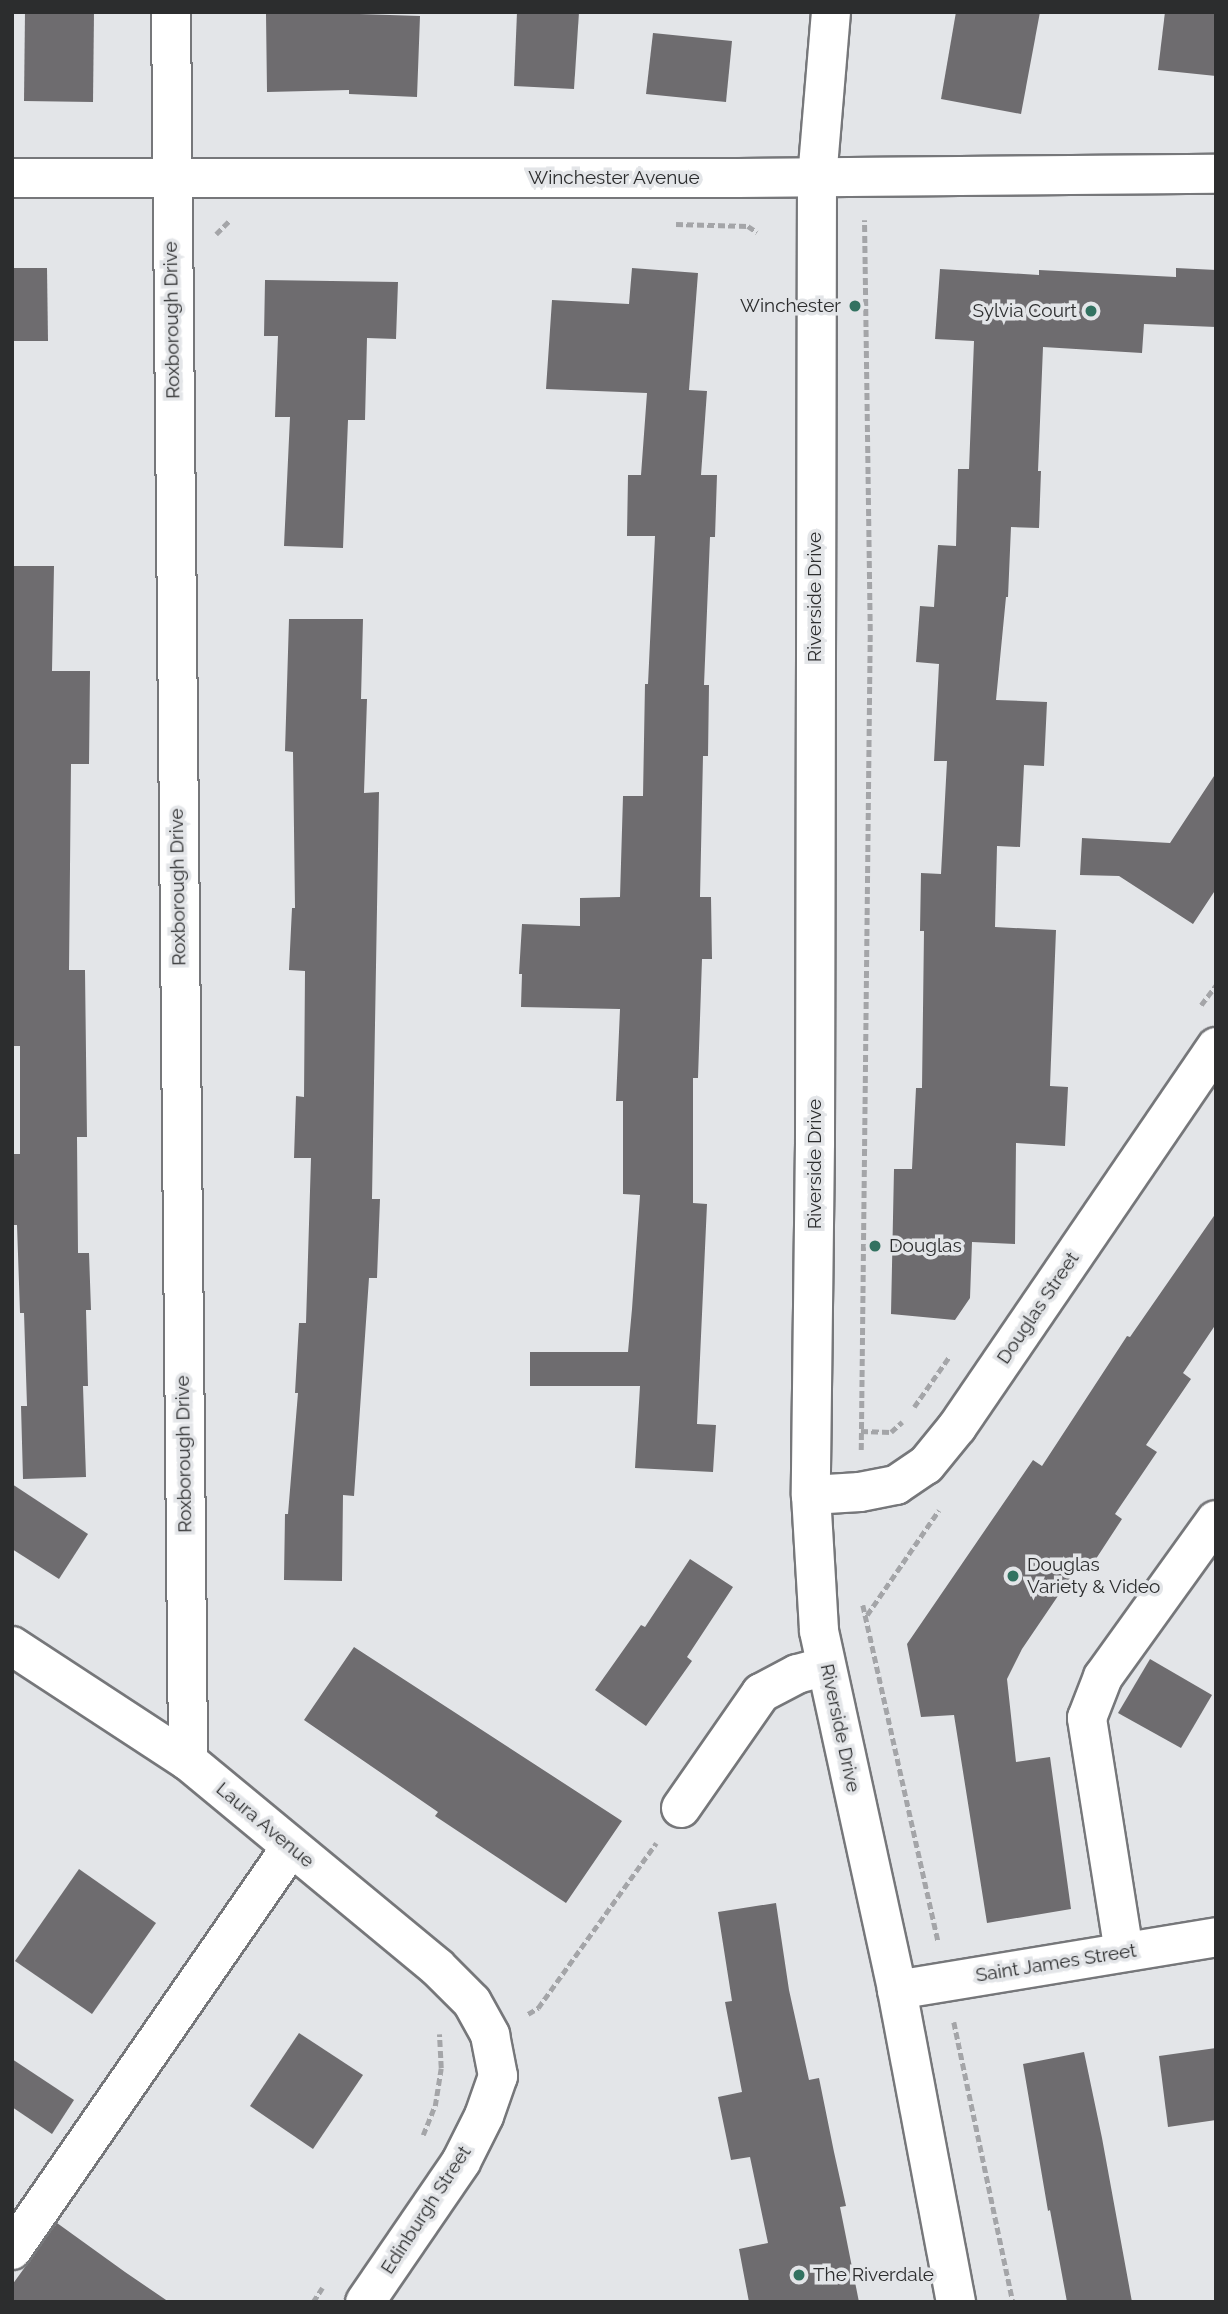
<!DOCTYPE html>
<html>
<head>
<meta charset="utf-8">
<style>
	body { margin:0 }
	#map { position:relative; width:1228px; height:2314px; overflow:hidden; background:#e3e5e8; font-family:Raleway,sans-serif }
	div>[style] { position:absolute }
	.building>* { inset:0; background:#6e6c6f }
	.path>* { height:4.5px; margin-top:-2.25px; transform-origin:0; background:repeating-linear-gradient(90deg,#a4a5a8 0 7px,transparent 0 10.5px) }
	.roads { filter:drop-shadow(2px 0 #76777a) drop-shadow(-2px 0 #76777a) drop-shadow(0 2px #76777a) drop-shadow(0 -2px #76777a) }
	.minor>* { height:38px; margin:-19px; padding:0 19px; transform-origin:19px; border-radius:19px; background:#fff }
	.dots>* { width:19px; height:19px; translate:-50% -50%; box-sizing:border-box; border:4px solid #e3e5e8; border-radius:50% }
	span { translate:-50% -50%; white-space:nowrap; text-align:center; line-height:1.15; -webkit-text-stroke:7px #e3e5e8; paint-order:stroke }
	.street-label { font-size:19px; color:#2c2d2e }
	.poi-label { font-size:19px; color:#2c2d2e }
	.right { translate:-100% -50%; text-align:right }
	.left { translate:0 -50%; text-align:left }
	.frame { position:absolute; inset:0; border:14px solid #2c2d2e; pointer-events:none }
</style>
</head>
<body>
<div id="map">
	<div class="building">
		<i style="clip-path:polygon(25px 12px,94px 12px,93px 102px,24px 101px)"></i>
		<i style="clip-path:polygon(517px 12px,579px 12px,574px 89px,514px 86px)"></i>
		<i style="clip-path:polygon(956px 12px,1040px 12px,1021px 114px,941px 99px)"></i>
		<i style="clip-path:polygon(1165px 12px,1216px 12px,1216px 76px,1158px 70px)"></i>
		<i style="clip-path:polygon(329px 13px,420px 16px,417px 97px,349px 94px,349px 90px,267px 92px,266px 14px)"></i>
		<i style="clip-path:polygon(653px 33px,732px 41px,726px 102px,646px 94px)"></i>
		<i style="clip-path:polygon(12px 268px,47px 268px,48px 341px,12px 341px)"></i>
		<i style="clip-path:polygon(632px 268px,698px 273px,689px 390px,707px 391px,701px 475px,717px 475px,715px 537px,710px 537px,704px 685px,709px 685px,708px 756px,703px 756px,700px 897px,711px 897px,712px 959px,702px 959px,698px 1078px,693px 1078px,693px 1203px,707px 1204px,697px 1424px,716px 1425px,713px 1472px,635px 1468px,640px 1386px,530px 1386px,530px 1352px,628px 1352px,632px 1309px,640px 1195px,623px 1194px,623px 1101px,616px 1101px,620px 1009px,521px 1007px,522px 974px,519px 974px,522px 924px,580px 926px,580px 898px,620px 897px,623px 796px,643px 796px,645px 684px,648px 684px,655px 536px,627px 536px,628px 475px,641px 475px,647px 393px,546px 389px,552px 300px,629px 304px)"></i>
		<i style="clip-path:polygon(1176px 268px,1216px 270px,1216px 327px,1144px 324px,1142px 353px,1043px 347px,1038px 471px,1041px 471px,1039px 528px,1011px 527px,1008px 597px,1006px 597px,996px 700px,1047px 702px,1044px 766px,1024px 765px,1020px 847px,997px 846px,995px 927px,1056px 930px,1050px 1086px,1068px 1087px,1065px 1146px,1016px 1143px,1015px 1244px,972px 1242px,970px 1298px,955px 1320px,891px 1314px,894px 1169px,912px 1169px,916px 1088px,922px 1088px,924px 931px,920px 931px,921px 873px,941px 874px,947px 761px,934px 761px,939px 664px,916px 662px,920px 606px,934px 607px,938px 545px,956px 546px,958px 469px,969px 469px,974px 341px,935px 339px,940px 269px,1039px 275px,1039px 270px,1176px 277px)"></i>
		<i style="clip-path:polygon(265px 280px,398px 282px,396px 339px,367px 338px,365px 420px,348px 420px,343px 548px,284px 546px,290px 417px,275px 417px,278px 336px,264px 336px)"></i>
		<i style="clip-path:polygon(12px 566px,54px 566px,52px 671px,90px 671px,89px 764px,71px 764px,69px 970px,85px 970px,87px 1137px,77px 1137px,78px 1253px,89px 1253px,91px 1310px,86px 1310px,88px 1386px,83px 1386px,86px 1477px,23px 1479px,21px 1406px,27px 1406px,24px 1313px,20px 1313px,17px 1225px,12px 1225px,12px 1154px,20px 1154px,20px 1046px,12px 1046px)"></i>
		<i style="clip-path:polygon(289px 619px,363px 619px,361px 699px,367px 699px,364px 793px,379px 792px,372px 1199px,380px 1199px,377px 1278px,369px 1278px,354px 1496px,343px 1495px,342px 1581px,284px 1580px,285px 1514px,288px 1514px,298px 1393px,295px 1393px,299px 1323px,306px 1323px,311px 1158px,294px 1158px,296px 1096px,304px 1097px,305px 971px,289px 970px,292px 908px,295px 908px,293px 752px,285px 751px)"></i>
		<i style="clip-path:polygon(1216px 773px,1216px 889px,1193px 924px,1119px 876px,1080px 875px,1082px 838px,1170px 843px)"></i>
		<i style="clip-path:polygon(1216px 1213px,1216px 1324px,1183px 1373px,1191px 1379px,1146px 1445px,1157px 1452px,1115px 1514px,1122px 1519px,1090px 1568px,1081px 1562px,1022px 1649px,1007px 1679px,1016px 1762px,1050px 1757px,1071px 1909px,987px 1923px,954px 1715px,921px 1717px,907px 1644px,1033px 1460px,1042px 1466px,1127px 1336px,1130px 1337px)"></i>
		<i style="clip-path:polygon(12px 1484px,88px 1534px,59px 1579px,12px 1549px)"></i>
		<i style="clip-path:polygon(690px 1559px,733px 1587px,687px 1657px,692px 1661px,646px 1726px,595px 1690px,641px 1625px,645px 1627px)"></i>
		<i style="clip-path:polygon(354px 1647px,622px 1821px,566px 1903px,435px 1816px,438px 1812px,304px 1720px)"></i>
		<i style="clip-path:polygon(1150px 1659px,1212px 1695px,1181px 1748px,1118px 1713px)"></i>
		<i style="clip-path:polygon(79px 1869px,156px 1923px,92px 2014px,15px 1961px)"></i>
		<i style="clip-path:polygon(776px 1903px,789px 1990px,809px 2080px,819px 2078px,834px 2152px,846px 2206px,840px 2207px,859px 2302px,749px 2302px,739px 2249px,768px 2243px,750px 2157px,731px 2160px,718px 2097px,742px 2092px,725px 2002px,732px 2001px,718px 1912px)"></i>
		<i style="clip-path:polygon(299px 2033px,363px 2075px,313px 2149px,250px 2106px)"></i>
		<i style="clip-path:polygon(1216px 2048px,1216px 2120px,1168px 2127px,1159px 2056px)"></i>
		<i style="clip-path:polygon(1084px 2052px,1102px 2138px,1132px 2302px,1067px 2302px,1050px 2210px,1048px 2211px,1023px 2064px)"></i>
		<i style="clip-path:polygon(12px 2059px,74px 2100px,52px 2134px,12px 2107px)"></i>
		<i style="clip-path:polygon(57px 2223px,125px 2272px,169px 2302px,12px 2302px,12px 2285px)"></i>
	</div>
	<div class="path">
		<i style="left:676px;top:224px;width:72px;rotate:1.6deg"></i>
		<i style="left:748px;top:226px;width:11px;rotate:34deg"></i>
		<i style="left:216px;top:234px;width:20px;rotate:-45deg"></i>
		<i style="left:1201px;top:1005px;width:25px;rotate:-53deg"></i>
		<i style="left:914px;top:1407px;width:61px;rotate:-55deg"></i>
		<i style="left:861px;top:1431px;width:30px;rotate:2deg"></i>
		<i style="left:891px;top:1432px;width:15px;rotate:-42deg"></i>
		<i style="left:861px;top:1450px;width:819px;rotate:-89.37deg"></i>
		<i style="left:870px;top:631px;width:411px;rotate:-90.8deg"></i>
		<i style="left:863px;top:1605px;width:344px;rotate:77.4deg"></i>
		<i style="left:867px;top:1615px;width:127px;rotate:-55.6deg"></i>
		<i style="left:528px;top:2014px;width:12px;rotate:-31deg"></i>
		<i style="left:538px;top:2008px;width:203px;rotate:-54.4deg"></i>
		<i style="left:954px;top:2022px;width:286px;rotate:78.1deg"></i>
		<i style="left:423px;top:2135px;width:31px;rotate:-68deg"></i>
		<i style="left:435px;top:2106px;width:38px;rotate:-81deg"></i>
		<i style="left:441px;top:2068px;width:34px;rotate:-93deg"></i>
		<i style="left:313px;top:2302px;width:17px;rotate:-57deg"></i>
	</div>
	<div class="roads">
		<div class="minor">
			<i style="left:171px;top:12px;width:1749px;rotate:89.44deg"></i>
			<i style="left:831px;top:12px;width:167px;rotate:94.8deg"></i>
			<i style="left:817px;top:178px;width:965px;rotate:90.12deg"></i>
			<i style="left:815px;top:1143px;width:352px;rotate:90.7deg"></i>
			<i style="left:811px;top:1495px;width:136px;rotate:86.6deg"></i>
			<i style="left:819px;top:1631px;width:367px;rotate:77.7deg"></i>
			<i style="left:897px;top:1990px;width:318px;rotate:79.3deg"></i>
			<i style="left:12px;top:178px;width:726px"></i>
			<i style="left:738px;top:178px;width:478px;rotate:-0.5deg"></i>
			<i style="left:811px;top:1495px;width:49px;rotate:-3.5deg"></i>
			<i style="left:860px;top:1492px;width:37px;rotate:-11deg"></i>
			<i style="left:896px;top:1485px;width:36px;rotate:-34deg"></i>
			<i style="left:926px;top:1465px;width:49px;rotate:-50.8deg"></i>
			<i style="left:957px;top:1427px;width:460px;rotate:-55.7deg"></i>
			<i style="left:12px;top:1646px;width:210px;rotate:33.2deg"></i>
			<i style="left:188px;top:1761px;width:323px;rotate:39.6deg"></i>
			<i style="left:437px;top:1967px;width:49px;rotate:45deg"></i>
			<i style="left:472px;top:2002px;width:38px;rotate:61deg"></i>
			<i style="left:490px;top:2035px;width:42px;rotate:79deg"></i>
			<i style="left:498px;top:2076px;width:42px;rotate:109.3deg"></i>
			<i style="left:484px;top:2116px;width:51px;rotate:116.6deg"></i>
			<i style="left:461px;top:2162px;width:170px;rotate:124.4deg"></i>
			<i style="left:681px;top:1808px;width:140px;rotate:-55.2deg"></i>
			<i style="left:761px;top:1693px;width:41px;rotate:-27.8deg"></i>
			<i style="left:797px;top:1674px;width:30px;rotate:-15deg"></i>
			<i style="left:1124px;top:1952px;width:237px;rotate:-99deg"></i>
			<i style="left:1087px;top:1718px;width:44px;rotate:-68.7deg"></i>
			<i style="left:1103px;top:1677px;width:193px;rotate:-54.3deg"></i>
			<i style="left:897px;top:1990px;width:323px;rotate:-9.4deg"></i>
			<i style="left:12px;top:2250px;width:490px;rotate:-55.3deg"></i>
		</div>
	</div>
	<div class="dots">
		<i style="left:855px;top:306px;background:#327261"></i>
		<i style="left:1091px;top:311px;background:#327261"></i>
		<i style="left:875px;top:1246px;background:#327261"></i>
		<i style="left:1013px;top:1576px;background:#327261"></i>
		<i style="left:799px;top:2275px;background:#327261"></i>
	</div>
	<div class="street-label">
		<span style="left:614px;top:178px">Winchester Avenue</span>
		<span style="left:172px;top:320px;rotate:-91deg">Roxborough Drive</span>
		<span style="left:815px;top:597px;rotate:-90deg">Riverside Drive</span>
		<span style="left:178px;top:887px;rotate:-91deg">Roxborough Drive</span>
		<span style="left:815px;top:1164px;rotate:-90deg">Riverside Drive</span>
		<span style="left:1038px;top:1308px;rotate:-56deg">Douglas Street</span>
		<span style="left:184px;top:1454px;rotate:-91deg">Roxborough Drive</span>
		<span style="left:840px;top:1728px;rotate:78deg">Riverside Drive</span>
		<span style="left:265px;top:1825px;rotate:40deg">Laura Avenue</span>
		<span style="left:1056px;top:1963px;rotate:-9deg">Saint James Street</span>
		<span style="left:426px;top:2210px;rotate:-57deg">Edinburgh Street</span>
	</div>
	<div class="poi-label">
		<span class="right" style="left:841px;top:306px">Winchester</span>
		<span class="right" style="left:1077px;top:311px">Sylvia Court</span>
		<span class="left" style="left:889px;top:1246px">Douglas</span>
		<span class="left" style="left:1027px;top:1576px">Douglas<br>Variety &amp; Video</span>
		<span class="left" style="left:813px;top:2275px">The Riverdale</span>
	</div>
	<div class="frame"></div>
</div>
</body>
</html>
